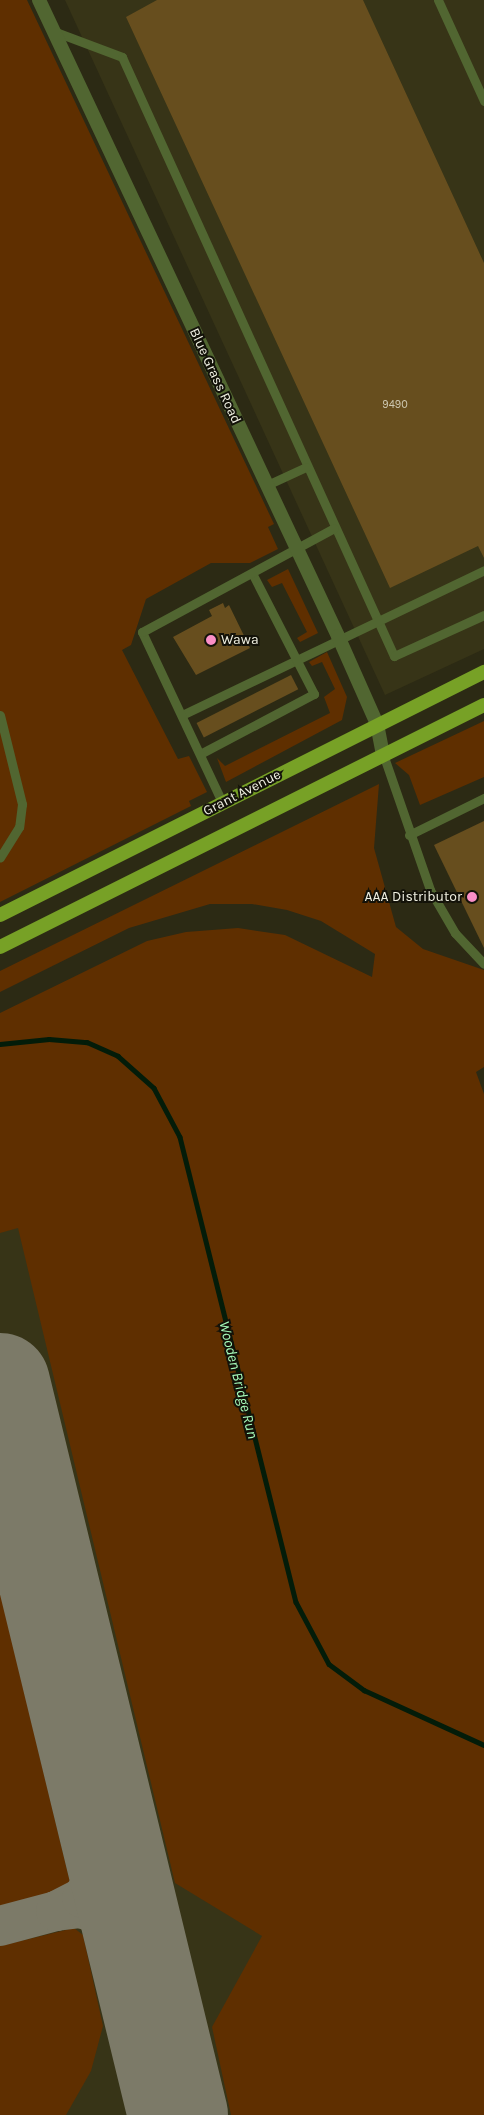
<!DOCTYPE html>
<html>
<head>
<meta charset="utf-8">
<style>
	body { margin:0 }
	#map { position:relative; width:484px; height:2115px; overflow:hidden; background:#2c2a14; font-family:Karla,sans-serif }
	div>[style] { position:absolute }
	.built>* { inset:0; background:#373417 }
	.green>* { inset:0; background:#5f2f00 }
	.stream>* { height:4.5px; margin:-2.25px; padding:0 2.25px; transform-origin:2.25px; border-radius:2.25px; background:#031c09 }
	.taxiway>* { height:40px; margin:-20px; padding:0 20px; transform-origin:20px; border-radius:20px; background:#7c7a68 }
	.runway>* { height:100px; margin:-50px; padding:0 50px; transform-origin:50px; border-radius:50px; background:#7c7a68 }
	.building>* { inset:0; background:#674e1e; transform-origin:0 0 }
	.service>* { height:9px; margin:-4.5px; padding:0 4.5px; transform-origin:4.5px; border-radius:4.5px; background:#516631 }
	.minor>* { height:14px; margin:-7px; padding:0 7px; transform-origin:7px; border-radius:7px; background:#516631 }
	.primary>* { height:14px; margin:-7px; padding:0 7px; transform-origin:7px; border-radius:7px; background:#77a126 }
	.dots>* { width:14px; height:14px; translate:-50% -50%; box-sizing:border-box; border:2px solid #131209; border-radius:50% }
	span { translate:-50% -50%; white-space:nowrap; text-align:center; line-height:1.15; -webkit-text-stroke:4px #131209; paint-order:stroke }
	.number-label { font-size:11px; color:#cec8b1 }
	.number-label span { -webkit-text-stroke-width:0 }
	.street-label { font-size:14px; color:#f0f0e2 }
	.poi-label { font-size:14px; color:#f0f0e2 }
	.left { translate:0 -50%; text-align:left }
	.right { translate:-100% -50%; text-align:right }
	.water-label { font-size:15px; color:#a6fbb9; font-style:italic }
</style>
</head>
<body>
<div id="map">
	<div class="built">
		<div style="clip-path:polygon(65px 0,484px 0,484px 649px,385px 695px)"></div>
		<div style="clip-path:polygon(0 1031px,484px 2115px,0 2115px)"></div>
	</div>
	<div class="green">
		<div style="clip-path:polygon(0 0,27px 0,274px 524px,268px 527px,278px 549px,250px 563px,211px 563px,146px 599px,131px 645px,122px 650px,178px 759px,189px 756px,207px 792px,189px 801px,191px 806px,0 902px)"></div>
		<div style="clip-path:polygon(288px 569px,318px 633px,300px 642px,297px 638px,307px 632px,282px 583px,272px 587px,267px 580px)"></div>
		<div style="clip-path:polygon(327px 652px,347px 697px,342px 720px,226px 782px,217px 758px,225px 766px,330px 713px,324px 697px,335px 689px,322px 662px,312px 666px,309px 662px)"></div>
		<div style="clip-path:polygon(484px 721px,484px 777px,420px 805px,409px 775px,395px 763px)"></div>
		<div style="clip-path:polygon(379px 784px,374px 848px,396px 927px,423px 949px,484px 970px,484px 1067px,476px 1072px,484px 1094px,484px 2115px,231px 2115px,212px 2027px,262px 1936px,175px 1883px,18px 1228px,0 1233px,0 1013px,147px 941px,186px 932px,238px 928px,285px 935px,372px 977px,375px 954px,321px 921px,287px 910px,252px 904px,210px 904px,129px 928px,0 992px,0 971px)"></div>
		<div style="clip-path:polygon(0 1591px,70px 1882px,64px 1893px,0 1907px)"></div>
		<div style="clip-path:polygon(74px 1928px,83px 1935px,103px 2026px,91px 2071px,66px 2115px,0 2115px,0 1946px)"></div>
	</div>
	<div class="stream">
		<div style="left:0;top:1044px;width:49px;rotate:-5.8deg"></div>
		<div style="left:49px;top:1039px;width:38px;rotate:5deg"></div>
		<div style="left:87px;top:1042px;width:34px;rotate:24deg"></div>
		<div style="left:118px;top:1056px;width:48px;rotate:41.6deg"></div>
		<div style="left:154px;top:1088px;width:55px;rotate:62deg"></div>
		<div style="left:180px;top:1137px;width:479px;rotate:76deg"></div>
		<div style="left:296px;top:1602px;width:70px;rotate:62deg"></div>
		<div style="left:329px;top:1664px;width:44px;rotate:36.6deg"></div>
		<div style="left:364px;top:1690px;width:132px;rotate:24.6deg"></div>
	</div>
	<div class="taxiway">
		<div style="left:56px;top:1911px;width:25px;rotate:-7deg"></div>
		<div style="left:81px;top:1908px;width:24px;rotate:19deg"></div>
		<div style="left:104px;top:1916px;width:19px;rotate:32deg"></div>
		<div style="left:120px;top:1926px;width:36px;rotate:58deg"></div>
		<div style="left:0;top:1926px;width:58px;rotate:-15deg"></div>
		<div style="left:56px;top:1911px;width:29px;rotate:-27deg"></div>
		<div style="left:82px;top:1898px;width:45px;rotate:-56deg"></div>
		<div style="left:107px;top:1861px;width:42px;rotate:-91.4deg"></div>
	</div>
	<div class="runway">
		<div style="left:0;top:1383px;width:753px;rotate:76.33deg"></div>
	</div>
	<div class="building">
		<div style="clip-path:polygon(157px 0,363px 0,484px 263px,484px 558px,478px 546px,390px 588px,126px 17px)"></div>
		<div style="clip-path:polygon(223px 603px,225px 608px,229px 605px,250px 648px,196px 675px,173px 637px,212px 616px,209px 610px)"></div>
		<div style="left:291px;top:675px;width:16px;height:106px;rotate:63deg"></div>
		<div style="clip-path:polygon(484px 821px,484px 948px,434px 845px)"></div>
	</div>
	<div class="service">
		<div style="left:438px;top:0;width:111px;rotate:65.5deg"></div>
		<div style="left:53px;top:31px;width:74px;rotate:20.6deg"></div>
		<div style="left:122px;top:57px;width:658px;rotate:65.58deg"></div>
		<div style="left:394px;top:656px;width:99px;rotate:-24.5deg"></div>
		<div style="left:267px;top:485px;width:43px;rotate:-24.8deg"></div>
		<div style="left:0;top:715px;width:92px;rotate:76.1deg"></div>
		<div style="left:22px;top:804px;width:23px;rotate:97deg"></div>
		<div style="left:19px;top:827px;width:36px;rotate:122deg"></div>
		<div style="left:182px;top:715px;width:335px;rotate:-25.6deg"></div>
		<div style="left:200px;top:754px;width:129px;rotate:-27.8deg"></div>
		<div style="left:314px;top:694px;width:136px;rotate:-117.1deg"></div>
		<div style="left:383px;top:754px;width:144px;rotate:70.9deg"></div>
		<div style="left:430px;top:890px;width:50px;rotate:59.8deg"></div>
		<div style="left:455px;top:933px;width:42px;rotate:46.9deg"></div>
		<div style="left:222px;top:802px;width:188px;rotate:-115.2deg"></div>
		<div style="left:142px;top:632px;width:218px;rotate:-28.4deg"></div>
		<div style="left:409px;top:835px;width:84px;rotate:-26.3deg"></div>
	</div>
	<div class="minor">
		<div style="left:39px;top:0;width:703px;rotate:64.82deg"></div>
		<div style="left:338px;top:636px;width:96px;rotate:66.1deg"></div>
		<div style="left:377px;top:724px;width:31px;rotate:79deg"></div>
	</div>
	<div class="primary">
		<div style="left:0;top:915px;width:542px;rotate:-26.66deg"></div>
		<div style="left:0;top:947px;width:541px;rotate:-26.57deg"></div>
	</div>
	<div class="dots">
		<div style="left:211px;top:640px;background:#fa8fc7"></div>
		<div style="left:472px;top:897px;background:#fa8fc7"></div>
	</div>
	<div class="number-label">
		<span style="left:395px;top:405px">9490</span>
	</div>
	<div class="street-label">
		<span style="left:215px;top:376px;rotate:65deg">Blue Grass Road</span>
		<span style="left:242px;top:793px;rotate:-27deg">Grant Avenue</span>
	</div>
	<div class="poi-label">
		<span class="left" style="left:221px;top:640px">Wawa</span>
		<span class="right" style="left:462px;top:897px">AAA Distributor</span>
	</div>
	<div class="water-label">
		<span style="left:238px;top:1380px;rotate:76deg">Wooden Bridge Run</span>
	</div>
</div>
</body>
</html>
